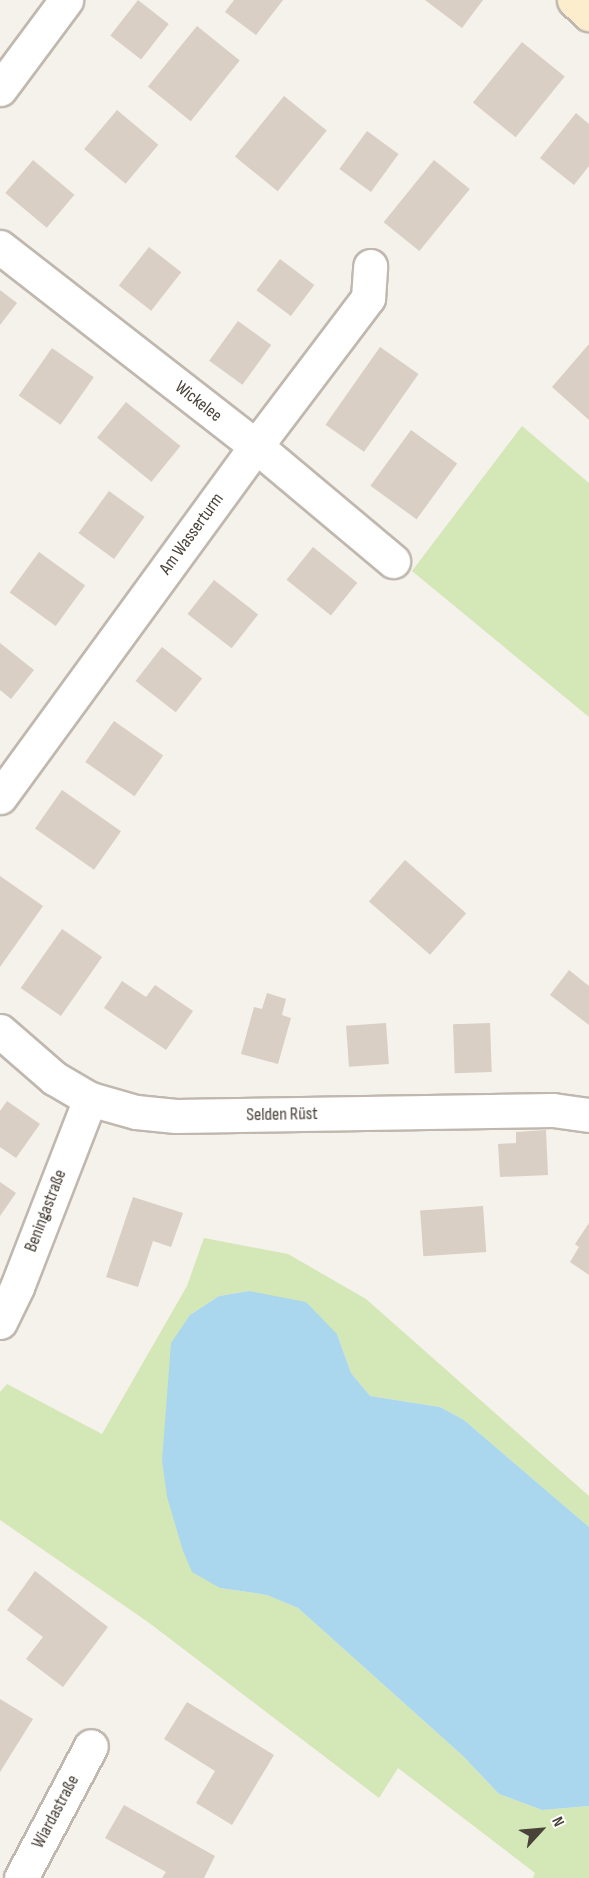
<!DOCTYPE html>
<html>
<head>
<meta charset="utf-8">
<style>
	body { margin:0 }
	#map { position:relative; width:589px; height:1878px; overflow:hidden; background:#f5f1eb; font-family:"Sofia Sans Condensed",sans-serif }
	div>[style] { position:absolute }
	.green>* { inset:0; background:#d4e7b6 }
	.water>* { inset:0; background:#abd7ee }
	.building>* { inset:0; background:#d9cfc4; transform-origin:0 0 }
	.roads { filter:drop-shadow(2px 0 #c0b8ae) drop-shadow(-2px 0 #c0b8ae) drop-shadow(0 2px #c0b8ae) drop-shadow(0 -2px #c0b8ae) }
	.minor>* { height:33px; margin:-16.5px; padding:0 16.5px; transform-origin:16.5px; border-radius:16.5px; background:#fff }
	.secondary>* { height:33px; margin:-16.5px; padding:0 16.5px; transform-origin:16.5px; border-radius:16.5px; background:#fceecd }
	span { translate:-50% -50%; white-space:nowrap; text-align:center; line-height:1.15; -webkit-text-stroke:4.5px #fff; paint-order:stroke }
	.street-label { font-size:18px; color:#494239 }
	.north { position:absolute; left:511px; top:1800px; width:60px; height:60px; -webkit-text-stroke:4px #fff; paint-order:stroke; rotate:64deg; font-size:16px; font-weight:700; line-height:24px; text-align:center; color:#494239 }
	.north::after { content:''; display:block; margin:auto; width:21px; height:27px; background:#494239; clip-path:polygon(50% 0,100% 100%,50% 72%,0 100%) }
</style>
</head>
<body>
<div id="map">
	<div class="green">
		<div style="clip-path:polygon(522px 426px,589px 483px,589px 717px,412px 571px)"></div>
		<div style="clip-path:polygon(204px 1238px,288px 1254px,366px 1299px,589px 1496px,589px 1527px,464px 1420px,440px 1407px,370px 1396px,351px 1373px,337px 1334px,249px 1291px,219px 1296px,190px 1315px,220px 1588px,267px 1595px,298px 1608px,463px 1756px,499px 1794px,542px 1810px,589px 1806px,589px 1878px,533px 1878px,535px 1873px,398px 1768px,379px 1798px,148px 1622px,0 1520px,0 1392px,7px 1384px,102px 1434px,187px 1286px)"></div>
	</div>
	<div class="water">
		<div style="clip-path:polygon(249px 1291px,306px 1302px,337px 1334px,351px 1373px,370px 1396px,440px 1407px,464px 1420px,589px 1527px,589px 1806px,542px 1810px,499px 1794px,463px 1756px,298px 1608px,267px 1595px,220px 1588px,192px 1572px,183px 1551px,167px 1497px,162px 1460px,171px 1343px,190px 1315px,219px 1296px)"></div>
	</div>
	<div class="building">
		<div style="left:138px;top:0;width:39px;height:45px;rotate:38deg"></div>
		<div style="clip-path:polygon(234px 0,283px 0,256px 35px,225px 12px)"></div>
		<div style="clip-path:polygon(425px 0,483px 0,462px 28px)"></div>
		<div style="left:197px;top:26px;width:55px;height:78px;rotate:39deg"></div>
		<div style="left:522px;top:42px;width:55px;height:78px;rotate:39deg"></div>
		<div style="left:284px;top:96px;width:55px;height:78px;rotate:39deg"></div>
		<div style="left:117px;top:110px;width:54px;height:51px;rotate:40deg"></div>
		<div style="clip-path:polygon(576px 113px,589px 124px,589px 166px,574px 185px,540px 158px)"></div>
		<div style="left:367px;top:131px;width:39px;height:47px;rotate:36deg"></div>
		<div style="left:33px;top:160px;width:54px;height:43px;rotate:40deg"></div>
		<div style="left:434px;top:160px;width:46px;height:80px;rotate:39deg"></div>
		<div style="left:149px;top:247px;width:41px;height:49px;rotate:38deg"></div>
		<div style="left:280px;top:259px;width:43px;height:39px;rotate:37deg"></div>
		<div style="clip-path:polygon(0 290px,17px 303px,0 325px)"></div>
		<div style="left:238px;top:321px;width:41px;height:49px;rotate:36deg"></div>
		<div style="clip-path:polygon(589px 344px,589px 420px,552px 387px)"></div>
		<div style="left:380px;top:347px;width:47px;height:95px;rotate:35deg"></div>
		<div style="left:52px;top:348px;width:51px;height:58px;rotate:35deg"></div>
		<div style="left:126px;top:402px;width:70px;height:46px;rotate:39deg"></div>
		<div style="left:411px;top:430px;width:57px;height:69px;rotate:36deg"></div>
		<div style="left:109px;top:491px;width:44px;height:52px;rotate:36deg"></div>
		<div style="left:313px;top:547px;width:57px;height:42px;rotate:39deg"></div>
		<div style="left:39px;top:552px;width:57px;height:50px;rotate:36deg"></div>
		<div style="left:214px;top:580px;width:56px;height:43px;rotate:38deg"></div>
		<div style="clip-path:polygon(0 643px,34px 670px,11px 699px,0 690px)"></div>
		<div style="left:162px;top:647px;width:51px;height:43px;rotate:38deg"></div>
		<div style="left:114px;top:721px;width:60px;height:50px;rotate:35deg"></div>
		<div style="left:62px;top:790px;width:72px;height:47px;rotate:35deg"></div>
		<div style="left:405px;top:860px;width:81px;height:55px;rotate:41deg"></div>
		<div style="clip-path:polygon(0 876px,43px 906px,0 967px)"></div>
		<div style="left:62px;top:929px;width:49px;height:72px;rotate:35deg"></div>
		<div style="clip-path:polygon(569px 970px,589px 986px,589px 1025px,550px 995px)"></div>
		<div style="clip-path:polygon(122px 981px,146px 997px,155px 985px,193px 1011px,166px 1050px,104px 1008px)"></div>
		<div style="clip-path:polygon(267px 993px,286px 999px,282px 1015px,291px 1018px,278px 1064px,241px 1054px,254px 1007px,262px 1009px)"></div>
		<div style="left:386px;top:1023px;width:41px;height:40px;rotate:86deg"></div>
		<div style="left:490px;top:1023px;width:49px;height:37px;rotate:88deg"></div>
		<div style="clip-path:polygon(7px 1101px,40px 1124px,16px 1158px,0 1147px,0 1111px)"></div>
		<div style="clip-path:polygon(546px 1130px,548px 1175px,500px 1177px,498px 1144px,516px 1143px,516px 1132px)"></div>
		<div style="clip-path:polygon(0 1182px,16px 1193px,0 1216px)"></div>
		<div style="clip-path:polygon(133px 1197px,183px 1213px,171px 1247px,153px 1241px,138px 1287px,106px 1277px)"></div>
		<div style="left:483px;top:1206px;width:46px;height:63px;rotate:86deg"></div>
		<div style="clip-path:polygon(589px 1223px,589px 1275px,570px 1262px,579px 1247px,575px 1244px)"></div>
		<div style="clip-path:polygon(35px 1571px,108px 1627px,63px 1687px,26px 1659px,43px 1637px,7px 1610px)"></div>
		<div style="clip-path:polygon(0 1699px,33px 1719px,0 1772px)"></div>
		<div style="clip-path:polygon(187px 1702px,274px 1755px,232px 1825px,196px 1803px,215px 1771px,164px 1739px)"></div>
		<div style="clip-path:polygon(124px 1805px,215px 1856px,204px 1878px,162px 1878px,166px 1872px,105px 1838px)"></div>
	</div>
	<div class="roads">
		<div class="minor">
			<div style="left:0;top:89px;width:111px;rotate:-53.4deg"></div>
			<div style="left:0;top:247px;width:324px;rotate:37.9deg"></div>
			<div style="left:256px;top:446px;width:179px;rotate:40deg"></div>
			<div style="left:0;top:797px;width:434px;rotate:-53.9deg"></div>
			<div style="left:256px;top:446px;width:186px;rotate:-52.9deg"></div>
			<div style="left:368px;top:298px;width:32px;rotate:-86deg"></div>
			<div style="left:0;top:1031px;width:72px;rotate:41deg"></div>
			<div style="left:54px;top:1078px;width:42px;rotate:30.3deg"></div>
			<div style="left:90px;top:1099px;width:48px;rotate:15.8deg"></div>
			<div style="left:136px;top:1112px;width:40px;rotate:5.7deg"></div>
			<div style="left:176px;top:1116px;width:377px;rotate:-0.9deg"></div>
			<div style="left:553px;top:1110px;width:36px;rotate:8deg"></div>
			<div style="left:0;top:1322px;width:39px;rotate:-64deg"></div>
			<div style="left:17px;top:1287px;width:202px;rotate:-68.8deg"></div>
			<div style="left:21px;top:1878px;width:149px;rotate:-62.1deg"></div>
		</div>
		<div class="secondary">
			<div style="left:574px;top:0;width:21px;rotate:43deg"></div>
		</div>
	</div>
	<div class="street-label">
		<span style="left:198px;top:402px;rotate:38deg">Wickelee</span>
		<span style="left:192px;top:534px;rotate:-54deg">Am Wasserturm</span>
		<span style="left:282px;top:1115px;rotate:-1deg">Selden Rüst</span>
		<span style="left:46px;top:1211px;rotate:-69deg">Beningastraße</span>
		<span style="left:56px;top:1812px;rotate:-62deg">Wiardastraße</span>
	</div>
	<div class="north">N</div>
</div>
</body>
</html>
